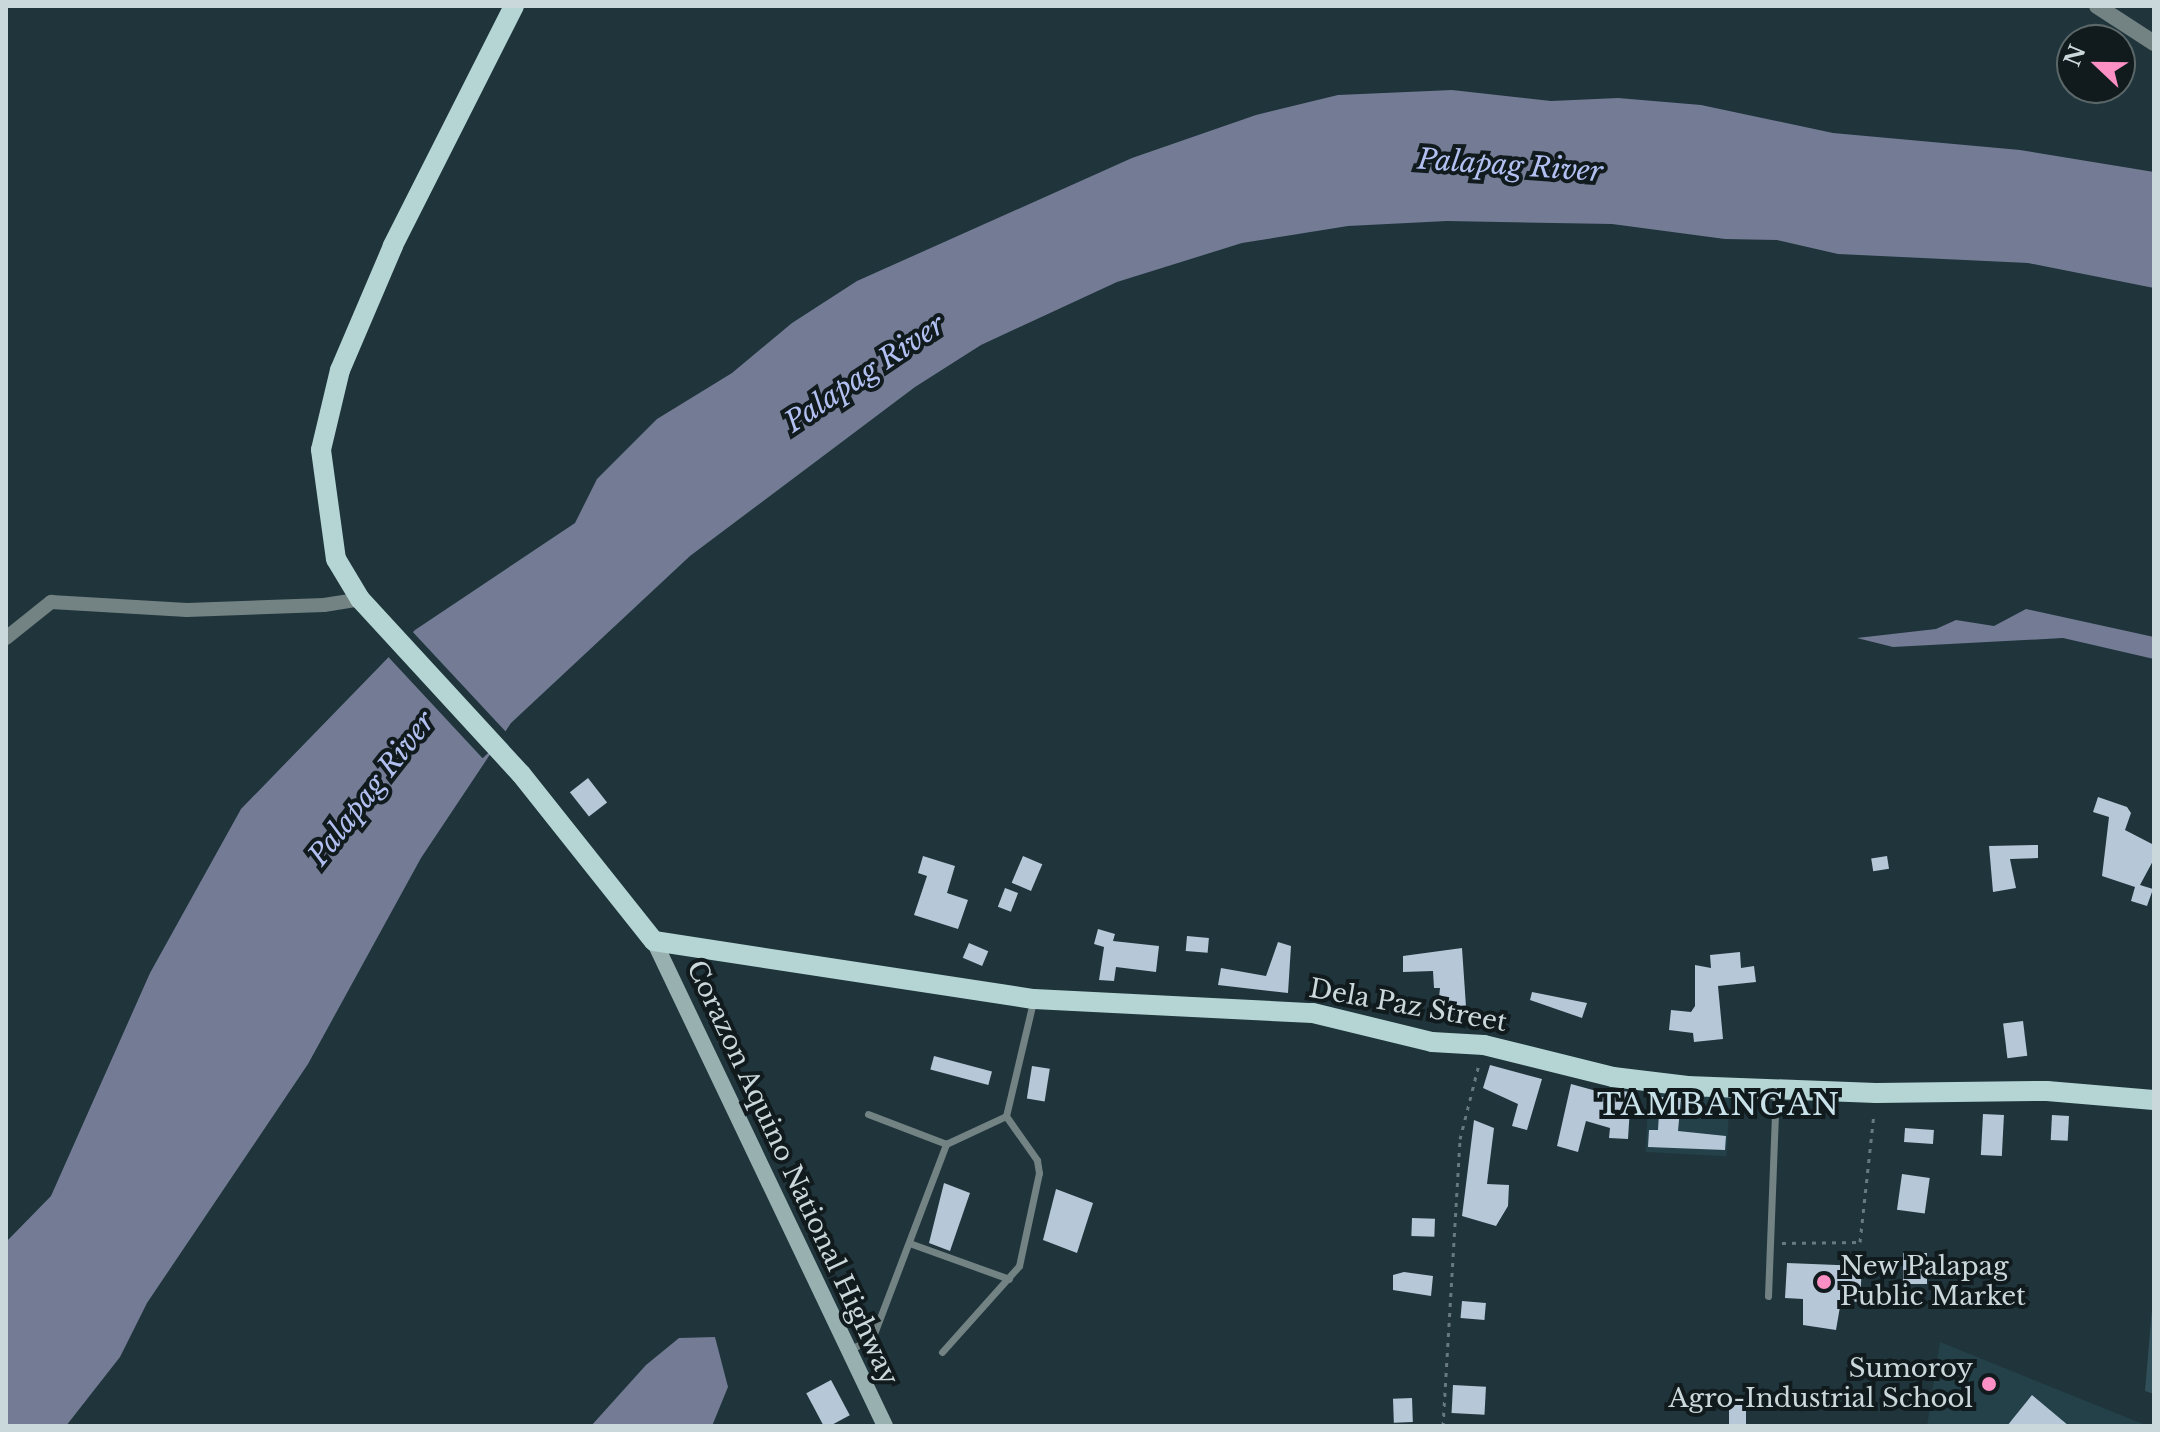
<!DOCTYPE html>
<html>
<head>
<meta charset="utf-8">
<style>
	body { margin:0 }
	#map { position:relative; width:2160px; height:1432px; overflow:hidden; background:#1f343b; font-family:"Libre Baskerville",serif }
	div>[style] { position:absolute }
	.built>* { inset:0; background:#24414a; transform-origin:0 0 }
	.green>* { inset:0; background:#314f59 }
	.water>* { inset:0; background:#737b95 }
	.pier>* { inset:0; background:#1f343b; transform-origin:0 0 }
	.building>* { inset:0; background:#b6c7d7; transform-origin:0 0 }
	.path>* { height:3px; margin-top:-1.5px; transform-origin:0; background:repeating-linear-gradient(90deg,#68797f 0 4px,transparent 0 10px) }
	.service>* { height:7px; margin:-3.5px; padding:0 3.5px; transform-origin:3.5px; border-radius:3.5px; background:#738282 }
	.minor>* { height:14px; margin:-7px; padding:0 7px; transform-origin:7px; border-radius:7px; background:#738282 }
	.tertiary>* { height:16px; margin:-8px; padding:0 8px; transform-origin:8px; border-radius:8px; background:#738282 }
	.secondary>* { height:16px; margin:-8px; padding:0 8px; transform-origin:8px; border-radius:8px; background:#98b1b0 }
	.primary>* { height:20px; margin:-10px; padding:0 10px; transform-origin:10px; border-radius:10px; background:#b4d5d3 }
	.dots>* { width:22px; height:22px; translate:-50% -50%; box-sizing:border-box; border:4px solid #111a1d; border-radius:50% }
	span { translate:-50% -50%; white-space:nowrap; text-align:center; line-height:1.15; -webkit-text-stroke:8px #111a1d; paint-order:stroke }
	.street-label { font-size:26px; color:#cad7db }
	.poi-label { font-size:26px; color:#cad7db }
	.left { translate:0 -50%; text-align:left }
	.right { translate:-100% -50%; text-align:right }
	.water-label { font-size:28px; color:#b2c0f1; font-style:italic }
	.quarter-label { font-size:30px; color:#c9e2ea; letter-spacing:2px }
	.frame { position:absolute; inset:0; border:8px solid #cad7db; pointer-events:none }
	.north { position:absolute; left:2056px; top:24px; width:80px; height:80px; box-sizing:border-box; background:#111a1d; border:2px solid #5b6669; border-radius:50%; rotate:292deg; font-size:22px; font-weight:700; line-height:32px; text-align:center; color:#cad7db }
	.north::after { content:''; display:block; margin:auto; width:28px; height:36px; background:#fc8fc3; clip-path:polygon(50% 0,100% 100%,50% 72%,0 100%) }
</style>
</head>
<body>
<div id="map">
	<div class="built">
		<div style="left:1649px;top:1088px;width:81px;height:64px;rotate:3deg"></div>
		<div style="clip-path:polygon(1940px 1342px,2148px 1426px,1927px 1426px)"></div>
	</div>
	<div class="green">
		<div style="clip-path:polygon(2154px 1286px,2154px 1394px,2145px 1391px)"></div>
	</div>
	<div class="water">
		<div style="clip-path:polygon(1452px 90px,1551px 101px,1618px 98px,1701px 105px,1833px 133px,2020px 150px,2154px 172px,2154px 288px,2028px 263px,1838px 254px,1777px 240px,1725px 239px,1612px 224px,1447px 221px,1348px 226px,1242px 243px,1117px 282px,981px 345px,915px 387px,690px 556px,511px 723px,421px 858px,308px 1064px,147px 1303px,120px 1357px,66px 1426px,6px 1426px,6px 1242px,51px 1196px,150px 973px,241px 809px,415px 630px,575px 523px,597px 479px,657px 419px,732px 373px,792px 323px,857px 281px,1132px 158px,1256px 115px,1338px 95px)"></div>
		<div style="clip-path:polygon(2026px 609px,2154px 637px,2154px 659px,2063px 638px,1893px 647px,1857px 638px,1936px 629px,1956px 620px,1994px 626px)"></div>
		<div style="clip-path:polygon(715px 1337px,728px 1387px,712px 1426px,591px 1426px,646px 1365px,679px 1338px)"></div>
	</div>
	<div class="pier">
		<div style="left:410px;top:629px;width:144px;height:35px;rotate:47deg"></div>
	</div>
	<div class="building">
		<div style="left:588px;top:778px;width:31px;height:23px;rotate:52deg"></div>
		<div style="clip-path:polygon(2098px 797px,2127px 807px,2131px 813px,2125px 830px,2154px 845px,2154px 859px,2140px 885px,2153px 889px,2147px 906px,2131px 901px,2135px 887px,2102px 876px,2109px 817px,2093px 812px)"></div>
		<div style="clip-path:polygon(2038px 845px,2038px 858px,2010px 859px,2016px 888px,1993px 892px,1989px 846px)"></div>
		<div style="clip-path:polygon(923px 856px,955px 866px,947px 893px,968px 900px,958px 929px,914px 915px,927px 876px,918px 873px)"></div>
		<div style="left:1023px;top:856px;width:21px;height:29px;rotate:23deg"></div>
		<div style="left:1887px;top:856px;width:13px;height:16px;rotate:81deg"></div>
		<div style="left:1005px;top:888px;width:14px;height:20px;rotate:21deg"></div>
		<div style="clip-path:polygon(1098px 929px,1115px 934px,1113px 941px,1159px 946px,1156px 972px,1116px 967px,1114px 981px,1099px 980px,1104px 947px,1094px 944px)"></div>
		<div style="left:1187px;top:936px;width:22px;height:15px;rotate:5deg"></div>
		<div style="clip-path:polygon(1278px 942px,1291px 946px,1288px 993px,1218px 985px,1221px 968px,1266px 976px)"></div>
		<div style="left:969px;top:943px;width:21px;height:16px;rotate:23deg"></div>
		<div style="clip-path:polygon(1462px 948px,1467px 1021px,1437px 1017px,1440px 988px,1434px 988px,1433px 971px,1403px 972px,1403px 956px)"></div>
		<div style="clip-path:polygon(1740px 952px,1741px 968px,1754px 966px,1756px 982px,1718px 986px,1723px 1039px,1694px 1042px,1693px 1033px,1669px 1030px,1671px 1010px,1691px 1012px,1695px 1006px,1695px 965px,1711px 968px,1710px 955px)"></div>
		<div style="clip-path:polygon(1532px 992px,1587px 1003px,1582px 1018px,1530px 1000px)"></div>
		<div style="left:2023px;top:1021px;width:35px;height:20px;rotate:83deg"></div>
		<div style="left:934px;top:1056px;width:60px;height:14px;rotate:15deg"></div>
		<div style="clip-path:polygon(1490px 1065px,1542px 1079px,1527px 1130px,1512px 1126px,1518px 1104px,1483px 1088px)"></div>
		<div style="left:1032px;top:1066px;width:18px;height:33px;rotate:9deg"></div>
		<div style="clip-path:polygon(1571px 1084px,1611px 1095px,1612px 1090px,1631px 1092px,1628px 1139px,1609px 1138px,1610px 1128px,1586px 1121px,1578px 1152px,1557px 1146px)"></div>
		<div style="clip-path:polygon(1660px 1097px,1681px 1098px,1678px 1131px,1726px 1136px,1725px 1150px,1648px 1147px,1649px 1130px,1658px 1130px)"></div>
		<div style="left:1983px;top:1114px;width:21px;height:41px;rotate:3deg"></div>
		<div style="left:2052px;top:1115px;width:17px;height:25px;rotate:3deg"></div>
		<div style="clip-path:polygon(1474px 1120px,1494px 1128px,1487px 1184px,1509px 1185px,1508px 1206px,1496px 1226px,1462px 1216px)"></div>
		<div style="left:1905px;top:1128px;width:29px;height:14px;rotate:4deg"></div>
		<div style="left:1902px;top:1174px;width:28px;height:36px;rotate:8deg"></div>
		<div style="clip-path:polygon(944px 1183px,970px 1193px,950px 1251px,929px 1243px)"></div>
		<div style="clip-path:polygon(1056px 1189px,1093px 1203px,1077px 1253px,1043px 1240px)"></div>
		<div style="left:1412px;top:1218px;width:23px;height:18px;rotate:2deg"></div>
		<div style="left:1903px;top:1253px;width:24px;height:31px"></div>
		<div style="clip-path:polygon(1787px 1263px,1862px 1266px,1860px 1302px,1841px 1301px,1836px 1330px,1803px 1325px,1803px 1299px,1785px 1298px)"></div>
		<div style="clip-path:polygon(1404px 1272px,1433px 1276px,1431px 1296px,1393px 1290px,1393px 1275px)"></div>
		<div style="left:1462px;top:1301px;width:24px;height:17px;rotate:5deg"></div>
		<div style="left:831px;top:1380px;width:40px;height:28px;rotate:62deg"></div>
		<div style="left:1453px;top:1385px;width:33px;height:28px;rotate:3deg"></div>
		<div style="clip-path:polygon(2032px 1395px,2069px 1426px,2007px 1426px)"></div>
		<div style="left:1412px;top:1398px;width:24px;height:19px;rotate:88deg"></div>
		<div style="left:1729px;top:1400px;width:17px;height:26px"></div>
	</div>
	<div class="path">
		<div style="left:1782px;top:1243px;width:78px;rotate:-0.7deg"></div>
		<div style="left:1860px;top:1242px;width:130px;rotate:-83.8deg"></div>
		<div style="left:1443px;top:1426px;width:288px;rotate:-86.6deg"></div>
		<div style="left:1460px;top:1139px;width:77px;rotate:-75.8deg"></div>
	</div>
	<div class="service">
		<div style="left:868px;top:1114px;width:84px;rotate:21deg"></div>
		<div style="left:912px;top:1244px;width:103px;rotate:19.8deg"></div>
		<div style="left:1768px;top:1296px;width:204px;rotate:-87.8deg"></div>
		<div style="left:850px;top:1349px;width:24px;rotate:-24deg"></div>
		<div style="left:872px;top:1339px;width:209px;rotate:-69.2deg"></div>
		<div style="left:946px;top:1144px;width:66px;rotate:-25deg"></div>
		<div style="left:942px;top:1352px;width:115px;rotate:-48.2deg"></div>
		<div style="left:1019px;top:1266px;width:95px;rotate:-77.9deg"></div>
		<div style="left:1039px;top:1173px;width:13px;rotate:-99deg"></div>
		<div style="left:1037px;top:1160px;width:54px;rotate:-125.2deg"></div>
		<div style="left:1006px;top:1116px;width:117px;rotate:-76.7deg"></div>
	</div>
	<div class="minor">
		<div style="left:6px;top:638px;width:58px;rotate:-38.7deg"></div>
		<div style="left:51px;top:602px;width:136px;rotate:3.4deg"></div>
		<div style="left:187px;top:610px;width:137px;rotate:-2.1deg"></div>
		<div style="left:324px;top:605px;width:36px;rotate:-9deg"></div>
	</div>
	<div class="tertiary">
		<div style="left:2097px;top:6px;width:68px;rotate:33deg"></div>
	</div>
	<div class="secondary">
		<div style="left:654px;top:941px;width:537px;rotate:64.53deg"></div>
	</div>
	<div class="primary">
		<div style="left:514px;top:6px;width:269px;rotate:116.8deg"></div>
		<div style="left:393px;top:246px;width:135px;rotate:113.1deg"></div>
		<div style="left:340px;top:370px;width:82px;rotate:103.4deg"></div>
		<div style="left:321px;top:450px;width:110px;rotate:82.2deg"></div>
		<div style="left:336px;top:559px;width:47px;rotate:59deg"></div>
		<div style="left:360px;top:599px;width:238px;rotate:47.4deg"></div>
		<div style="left:521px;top:774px;width:213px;rotate:51.5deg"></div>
		<div style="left:654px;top:941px;width:384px;rotate:8.7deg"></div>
		<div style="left:1034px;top:999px;width:279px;rotate:2.9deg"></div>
		<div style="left:1313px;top:1013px;width:122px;rotate:13.7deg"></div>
		<div style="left:1432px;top:1042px;width:52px;rotate:3.3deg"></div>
		<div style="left:1484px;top:1045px;width:133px;rotate:13.9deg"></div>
		<div style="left:1613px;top:1077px;width:75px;rotate:6.9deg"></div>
		<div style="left:1687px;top:1086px;width:189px;rotate:2.1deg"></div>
		<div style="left:1876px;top:1093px;width:171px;rotate:-0.7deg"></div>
		<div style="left:2047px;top:1091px;width:107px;rotate:4.8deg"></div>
	</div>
	<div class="dots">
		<div style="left:1824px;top:1282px;background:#fc8fc3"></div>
		<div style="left:1989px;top:1384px;background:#fc8fc3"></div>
	</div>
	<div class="street-label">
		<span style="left:1408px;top:1006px;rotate:10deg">Dela Paz Street</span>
		<span style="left:792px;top:1173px;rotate:65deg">Corazon Aquino National Highway</span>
	</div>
	<div class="poi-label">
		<span class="left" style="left:1840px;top:1282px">New Palapag<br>Public Market</span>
		<span class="right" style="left:1973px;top:1384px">Sumoroy<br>Agro-Industrial School</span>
	</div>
	<div class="water-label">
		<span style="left:1510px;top:166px;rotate:4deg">Palapag River</span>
		<span style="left:865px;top:374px;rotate:-34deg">Palapag River</span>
		<span style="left:372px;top:789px;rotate:-52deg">Palapag River</span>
	</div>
	<div class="quarter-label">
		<span style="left:1719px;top:1105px">TAMBANGAN</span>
	</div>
	<div class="frame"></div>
	<div class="north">N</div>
</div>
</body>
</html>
